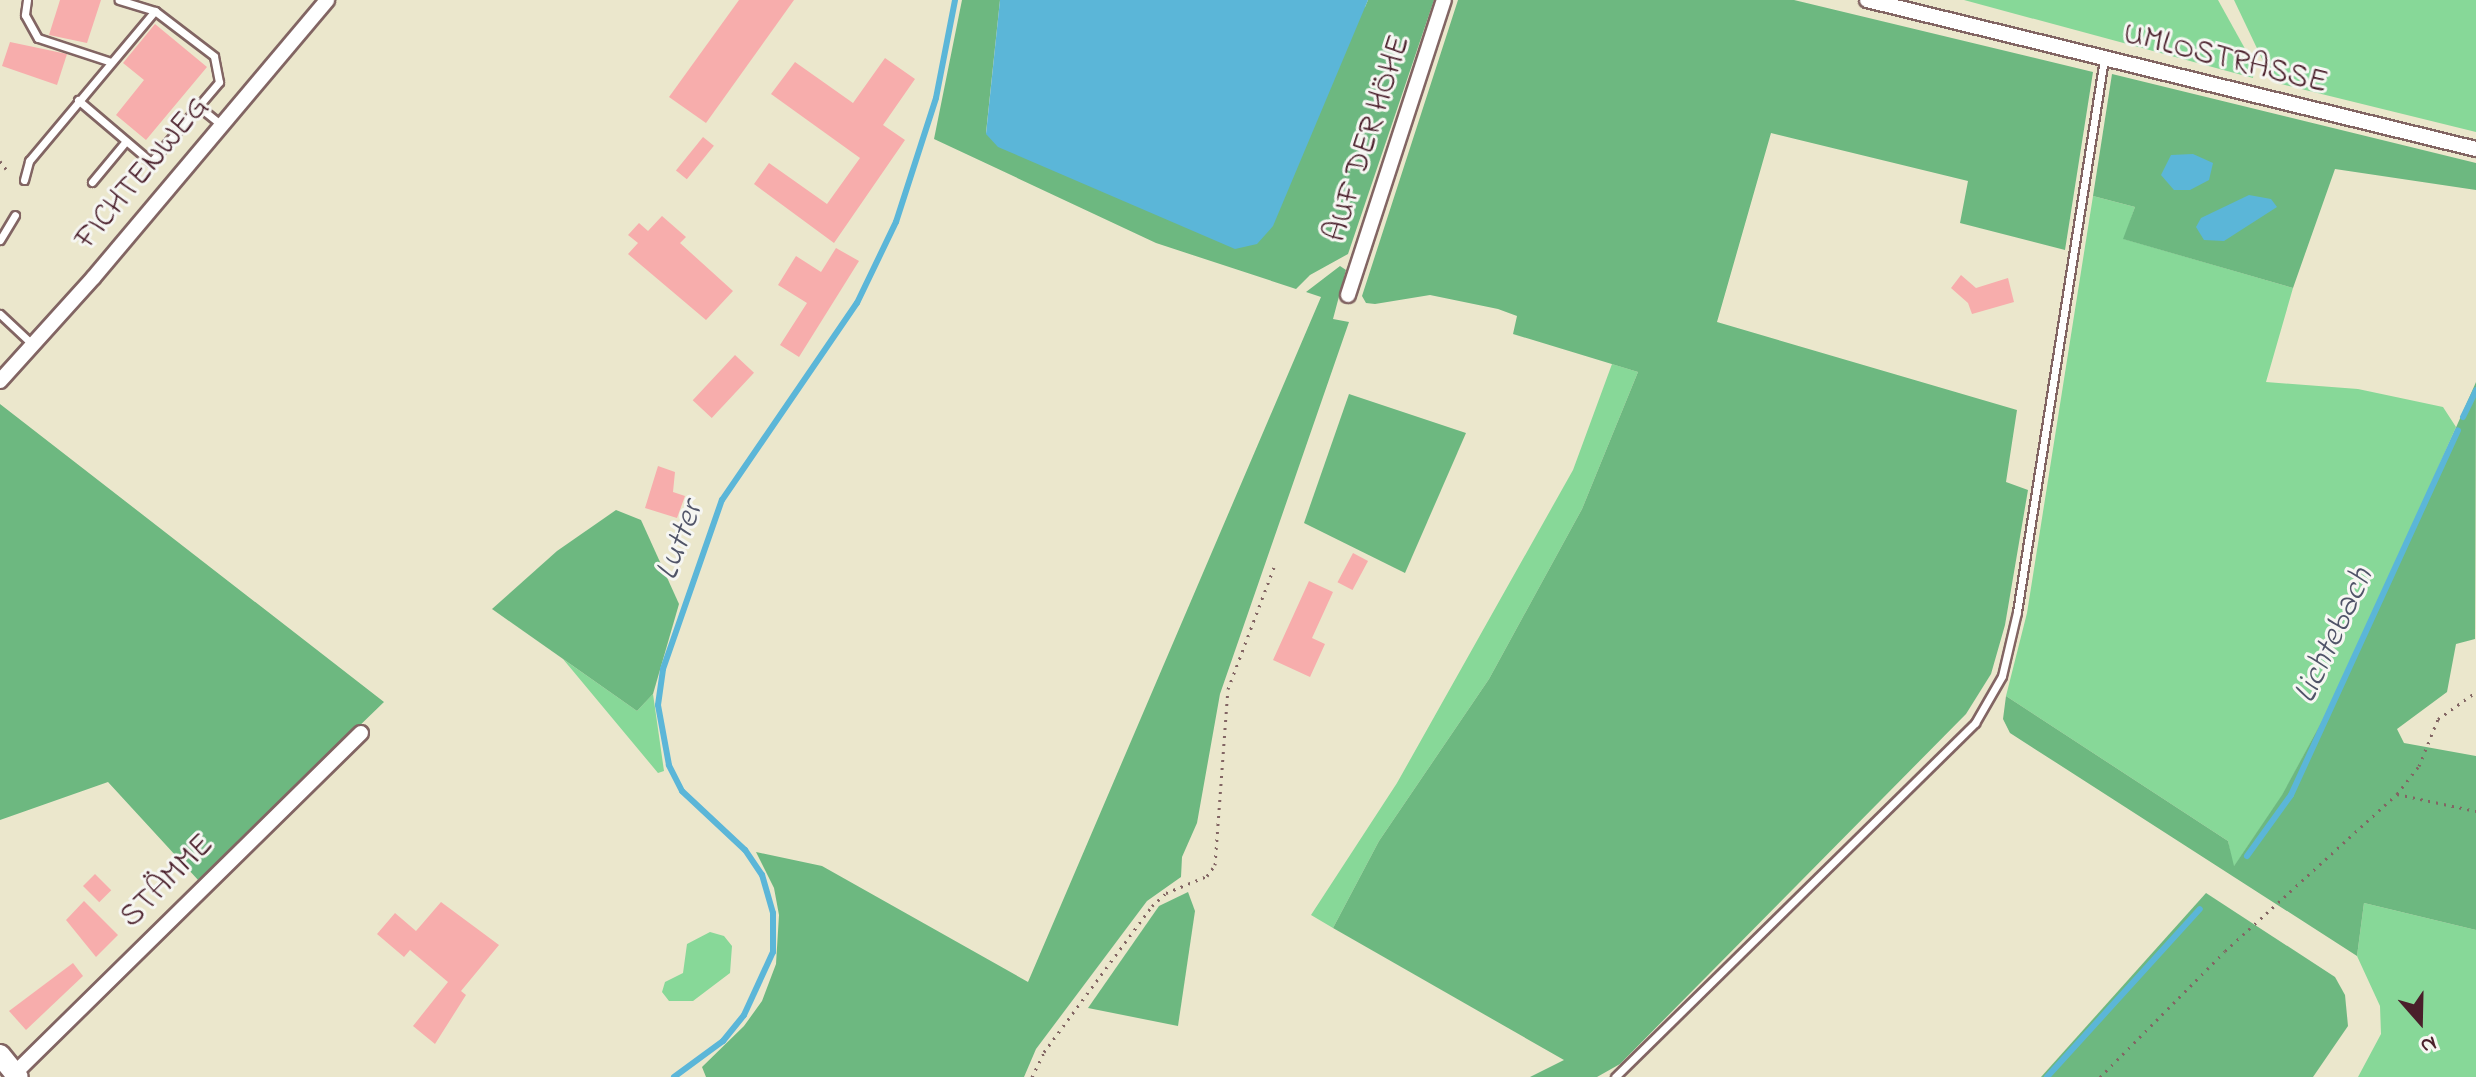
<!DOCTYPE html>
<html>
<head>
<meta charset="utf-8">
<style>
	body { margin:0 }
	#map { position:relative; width:2476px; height:1077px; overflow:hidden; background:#ebe7cc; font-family:"Indie Flower",sans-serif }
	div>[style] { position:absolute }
	.green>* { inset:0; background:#87d898 }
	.forest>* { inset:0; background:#6db880 }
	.water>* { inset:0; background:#5bb6d8 }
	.stream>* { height:6px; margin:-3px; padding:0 3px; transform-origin:3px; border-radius:3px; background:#5bb6d8 }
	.building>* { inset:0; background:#f7adac; transform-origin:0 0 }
	.path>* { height:3px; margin-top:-1.5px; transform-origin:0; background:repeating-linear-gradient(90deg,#826563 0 2px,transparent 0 8px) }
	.roads { filter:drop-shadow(2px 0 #826563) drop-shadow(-2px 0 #826563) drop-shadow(0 2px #826563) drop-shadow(0 -2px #826563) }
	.lane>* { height:7px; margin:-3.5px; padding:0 3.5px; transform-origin:3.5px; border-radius:3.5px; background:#fff }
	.street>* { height:14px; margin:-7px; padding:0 7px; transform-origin:7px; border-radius:7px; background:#fff }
	.secondary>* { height:20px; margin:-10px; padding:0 10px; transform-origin:10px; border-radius:10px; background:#fff }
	span { translate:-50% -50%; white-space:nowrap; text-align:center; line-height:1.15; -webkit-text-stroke:6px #f6f6f2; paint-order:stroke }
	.street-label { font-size:32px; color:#4a1f2b }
	.water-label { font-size:34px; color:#505468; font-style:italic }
	.north { position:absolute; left:2380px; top:981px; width:80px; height:80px; -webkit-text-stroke:6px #f6f6f2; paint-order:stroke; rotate:160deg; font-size:22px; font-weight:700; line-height:32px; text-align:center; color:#4a1f2b }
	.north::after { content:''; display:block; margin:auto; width:28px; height:36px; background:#4a1f2b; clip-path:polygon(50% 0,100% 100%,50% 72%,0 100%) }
</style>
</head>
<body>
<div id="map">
	<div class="green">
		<div style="clip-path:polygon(1964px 0,2218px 0,2254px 65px,2253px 78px)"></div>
		<div style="clip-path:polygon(2234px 0,2476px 0,2476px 132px,2273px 82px)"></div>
		<div style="clip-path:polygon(2093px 196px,2135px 207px,2124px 239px,2293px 288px,2266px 382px,2358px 389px,2443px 407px,2456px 427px,2349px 671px,2282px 796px,2233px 868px,2228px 841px,2006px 696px,2027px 613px)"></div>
		<div style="clip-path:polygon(1612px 364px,1638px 372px,1582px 509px,1489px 679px,1379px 841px,1333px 928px,1311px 915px,1397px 783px,1573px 470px)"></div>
		<div style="clip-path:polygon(563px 659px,637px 711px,653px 694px,664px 771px,658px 773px)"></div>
		<div style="clip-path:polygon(2364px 903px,2476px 930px,2476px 1077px,2358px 1077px,2381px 1034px,2380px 1006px,2357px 956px)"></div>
		<div style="clip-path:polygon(710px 932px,724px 936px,732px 946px,730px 973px,693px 1001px,669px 1001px,662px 992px,665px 982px,683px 973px,687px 944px)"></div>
	</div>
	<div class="forest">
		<div style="clip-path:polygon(962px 0,1000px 0,986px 133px,1365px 7px,1368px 0,1434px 0,1348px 254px,1310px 275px,1296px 289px,1156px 243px,934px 139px)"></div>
		<div style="clip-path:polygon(1458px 0,1794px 0,2093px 72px,2065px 250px,1960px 223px,1968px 181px,1771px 133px,1717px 322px,2017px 410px,2006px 482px,2028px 490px,2005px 625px,1991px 674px,1966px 714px,1620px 1064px,1597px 1077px,1530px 1077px,1564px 1060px,1333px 928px,1379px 841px,1489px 679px,1582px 509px,1638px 372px,1513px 334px,1517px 316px,1498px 309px,1430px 295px,1375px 304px,1366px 303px,1362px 296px)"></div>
		<div style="clip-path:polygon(2112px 74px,2476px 163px,2476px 190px,2335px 169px,2293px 288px,2123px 239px,2135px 207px,2093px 196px)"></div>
		<div style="clip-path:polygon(1340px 266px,1346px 270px,1333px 319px,1349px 322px,1220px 694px,1197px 823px,1182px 857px,1181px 877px,1147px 901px,1036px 1049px,1024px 1077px,706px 1077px,702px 1067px,744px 1026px,762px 1001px,776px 964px,779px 915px,774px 888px,756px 852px,822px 866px,1028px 982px,1321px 297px,1306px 292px)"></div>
		<div style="clip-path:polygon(2476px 382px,2475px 639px,2456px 644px,2447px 692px,2397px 729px,2404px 743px,2476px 756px,2476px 930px,2364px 903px,2357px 956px,2010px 733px,2003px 719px,2006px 696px,2228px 841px,2234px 866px,2282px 795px,2349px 671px)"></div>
		<div style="clip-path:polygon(1349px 394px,1466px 433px,1405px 573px,1304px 523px)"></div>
		<div style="clip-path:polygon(0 404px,384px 702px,199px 881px,108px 782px,0 820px)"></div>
		<div style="clip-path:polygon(616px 510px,641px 520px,679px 604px,653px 694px,637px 711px,492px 609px,557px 551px)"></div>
		<div style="clip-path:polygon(1188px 892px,1195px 911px,1178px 1026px,1088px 1008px,1159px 906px)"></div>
		<div style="clip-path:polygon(2206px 893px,2335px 977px,2345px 995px,2348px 1026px,2313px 1077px,2041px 1077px)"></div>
	</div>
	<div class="water">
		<div style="clip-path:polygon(1000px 0,1368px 0,1273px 226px,1257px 244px,1235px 249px,998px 147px,986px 134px)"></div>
		<div style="clip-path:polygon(2193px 154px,2213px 163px,2209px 180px,2190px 190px,2174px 190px,2161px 175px,2171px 155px)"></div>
		<div style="clip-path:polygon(2249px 195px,2271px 199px,2277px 207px,2224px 241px,2204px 240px,2196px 227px,2201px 218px)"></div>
	</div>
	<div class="stream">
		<div style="left:2463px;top:417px;width:30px;rotate:-64deg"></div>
		<div style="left:2247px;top:856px;width:75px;rotate:-54.2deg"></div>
		<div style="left:2291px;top:795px;width:401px;rotate:-65.4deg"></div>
		<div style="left:674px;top:1077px;width:61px;rotate:-36.3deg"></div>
		<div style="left:723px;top:1041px;width:33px;rotate:-51deg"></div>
		<div style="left:744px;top:1015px;width:69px;rotate:-65.3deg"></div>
		<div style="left:773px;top:952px;width:39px;rotate:-90deg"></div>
		<div style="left:773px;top:913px;width:40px;rotate:-106deg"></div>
		<div style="left:762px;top:875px;width:30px;rotate:-124deg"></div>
		<div style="left:745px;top:850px;width:86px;rotate:-136.9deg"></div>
		<div style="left:682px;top:791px;width:29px;rotate:-117deg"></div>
		<div style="left:669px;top:765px;width:61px;rotate:-100.4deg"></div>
		<div style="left:658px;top:705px;width:36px;rotate:-82deg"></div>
		<div style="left:663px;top:669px;width:179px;rotate:-70.8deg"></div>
		<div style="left:722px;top:500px;width:239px;rotate:-55.6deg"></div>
		<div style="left:857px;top:303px;width:90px;rotate:-64.3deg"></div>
		<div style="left:896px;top:222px;width:130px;rotate:-72.1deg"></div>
		<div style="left:936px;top:98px;width:100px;rotate:-79deg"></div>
		<div style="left:2047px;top:1077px;width:227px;rotate:-47.7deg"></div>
	</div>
	<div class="building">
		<div style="clip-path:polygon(60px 0,101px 0,87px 43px,49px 35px)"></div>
		<div style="clip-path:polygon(739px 0,794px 0,706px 123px,669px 97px)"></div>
		<div style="clip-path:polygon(155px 24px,207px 67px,146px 140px,116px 115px,144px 80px,123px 63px)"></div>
		<div style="clip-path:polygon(10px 42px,67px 54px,57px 85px,2px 66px)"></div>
		<div style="clip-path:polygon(885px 58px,915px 79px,883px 125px,905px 140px,834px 243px,754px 184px,769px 163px,827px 204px,860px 158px,771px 94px,795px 62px,853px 103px)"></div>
		<div style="left:703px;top:137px;width:14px;height:43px;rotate:39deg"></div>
		<div style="clip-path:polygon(662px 216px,686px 237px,680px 243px,733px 291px,706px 320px,628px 254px,638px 243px,628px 235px,639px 223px,648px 231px)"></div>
		<div style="clip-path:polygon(836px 248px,859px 261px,799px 357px,780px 345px,807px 303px,778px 285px,796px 256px,821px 272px)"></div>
		<div style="clip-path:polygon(1961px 275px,1976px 288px,2008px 278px,2014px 302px,1972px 314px,1968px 303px,1951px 288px)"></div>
		<div style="left:735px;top:355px;width:26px;height:62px;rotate:43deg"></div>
		<div style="clip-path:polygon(658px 466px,675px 472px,673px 492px,685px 496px,677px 518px,645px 508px)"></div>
		<div style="left:1353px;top:553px;width:17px;height:33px;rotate:28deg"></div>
		<div style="clip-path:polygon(1309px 581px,1333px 592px,1312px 638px,1325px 644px,1310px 677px,1273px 660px)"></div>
		<div style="left:95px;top:874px;width:23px;height:17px;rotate:45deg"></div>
		<div style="clip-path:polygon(84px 901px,118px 935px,96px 957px,66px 920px)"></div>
		<div style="clip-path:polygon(441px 902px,499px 945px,461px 991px,466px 995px,435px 1044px,413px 1026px,448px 982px,410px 950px,404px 957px,377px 934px,395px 913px,416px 931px)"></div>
		<div style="clip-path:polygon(73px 963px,83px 976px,26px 1030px,9px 1011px)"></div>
	</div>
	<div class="path">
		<div style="left:0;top:161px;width:10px;rotate:53deg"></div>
		<div style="left:2397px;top:794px;width:81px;rotate:12.1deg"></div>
		<div style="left:1032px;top:1077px;width:28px;rotate:-64deg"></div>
		<div style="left:1044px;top:1052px;width:182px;rotate:-53.5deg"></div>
		<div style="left:1152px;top:906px;width:19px;rotate:-43deg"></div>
		<div style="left:1166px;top:893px;width:44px;rotate:-22.5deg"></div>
		<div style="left:1207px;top:876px;width:14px;rotate:-54deg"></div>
		<div style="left:1215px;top:865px;width:176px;rotate:-85.8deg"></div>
		<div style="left:1228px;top:689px;width:130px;rotate:-69.3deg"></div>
		<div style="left:2100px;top:1077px;width:177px;rotate:-45.2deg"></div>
		<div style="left:2225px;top:951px;width:233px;rotate:-42.4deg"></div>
		<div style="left:2397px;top:794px;width:36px;rotate:-52deg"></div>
		<div style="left:2419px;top:766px;width:51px;rotate:-68deg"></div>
		<div style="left:2438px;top:719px;width:47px;rotate:-35.4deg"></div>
	</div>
	<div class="roads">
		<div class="lane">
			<div style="left:27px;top:0;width:15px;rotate:98deg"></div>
			<div style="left:25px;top:15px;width:26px;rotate:61deg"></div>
			<div style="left:38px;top:38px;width:77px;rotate:18.2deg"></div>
			<div style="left:78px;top:100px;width:96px;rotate:40.3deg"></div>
			<div style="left:151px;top:162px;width:105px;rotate:-49.6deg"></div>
			<div style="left:219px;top:82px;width:26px;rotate:-101deg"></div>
			<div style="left:214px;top:56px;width:74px;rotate:-142.7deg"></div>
			<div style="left:155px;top:11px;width:38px;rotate:-163deg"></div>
			<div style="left:198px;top:106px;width:28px;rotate:39deg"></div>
			<div style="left:24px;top:180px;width:20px;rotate:-75deg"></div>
			<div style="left:29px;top:161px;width:196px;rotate:-50deg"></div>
			<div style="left:92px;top:182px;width:53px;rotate:-50.3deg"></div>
			<div style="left:0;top:240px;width:29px;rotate:-59deg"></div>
			<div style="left:0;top:314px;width:45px;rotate:43.2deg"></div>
			<div style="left:1615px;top:1077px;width:505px;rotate:-44.52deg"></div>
			<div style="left:1975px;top:723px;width:54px;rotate:-60.1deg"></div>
			<div style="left:2002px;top:676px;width:66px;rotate:-76.8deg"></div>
			<div style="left:2017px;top:612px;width:560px;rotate:-81.06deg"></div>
		</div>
		<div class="street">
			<div style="left:1867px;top:0;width:627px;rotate:13.75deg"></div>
			<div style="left:1348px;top:295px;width:310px;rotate:-72deg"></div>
			<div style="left:0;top:381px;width:140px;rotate:-47.9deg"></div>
			<div style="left:94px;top:277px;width:362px;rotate:-49.9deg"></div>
			<div style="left:15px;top:1073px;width:485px;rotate:-44.5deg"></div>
		</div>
		<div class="secondary">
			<div style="left:0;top:1055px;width:28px;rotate:51deg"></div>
		</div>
	</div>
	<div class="street-label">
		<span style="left:2225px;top:60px;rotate:14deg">UMLOSTRASSE</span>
		<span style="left:1369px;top:139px;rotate:-72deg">AUF DER HÖHE</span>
		<span style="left:143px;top:174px;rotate:-50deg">FICHTENWEG</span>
		<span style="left:168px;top:882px;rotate:-45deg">STÄMME</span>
	</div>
	<div class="water-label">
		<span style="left:681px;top:541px;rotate:-70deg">Lutter</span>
		<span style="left:2335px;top:636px;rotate:-65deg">Lichtebach</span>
	</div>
	<div class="north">N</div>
</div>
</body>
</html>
